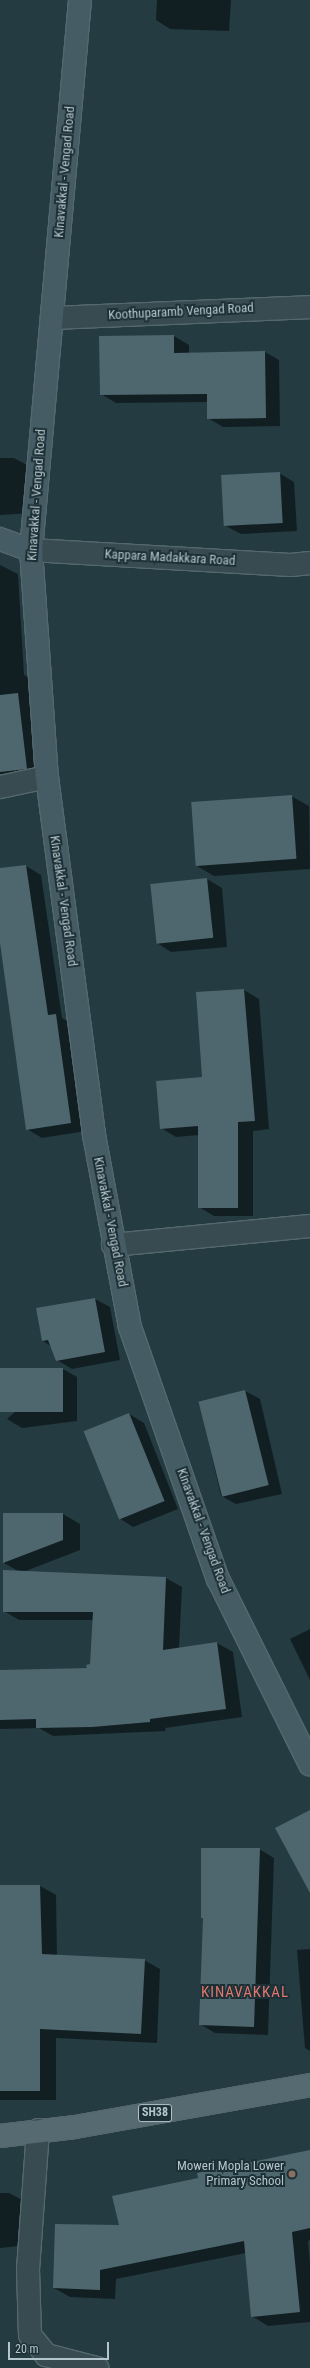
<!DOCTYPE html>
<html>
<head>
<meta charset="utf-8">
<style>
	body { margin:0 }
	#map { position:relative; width:310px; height:2368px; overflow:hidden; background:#233b41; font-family:"Roboto Condensed",sans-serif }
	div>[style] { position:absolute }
	.shadow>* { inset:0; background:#0007 }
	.building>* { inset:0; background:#4e676f; transform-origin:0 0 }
	.roads { filter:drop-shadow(1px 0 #55686e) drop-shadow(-1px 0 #55686e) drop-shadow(0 1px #55686e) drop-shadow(0 -1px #55686e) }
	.street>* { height:22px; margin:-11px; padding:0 11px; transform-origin:11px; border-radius:11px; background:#384b51 }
	.secondary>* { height:22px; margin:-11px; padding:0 11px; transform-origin:11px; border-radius:11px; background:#455c64 }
	.primary>* { height:22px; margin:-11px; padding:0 11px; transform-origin:11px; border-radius:11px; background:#556b71 }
	.dots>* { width:11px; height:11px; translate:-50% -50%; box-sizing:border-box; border:2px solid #1c3036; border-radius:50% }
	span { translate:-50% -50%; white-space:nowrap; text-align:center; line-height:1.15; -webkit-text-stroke:4px #1c3036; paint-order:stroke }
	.shield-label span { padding:1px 3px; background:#1c3036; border:1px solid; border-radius:3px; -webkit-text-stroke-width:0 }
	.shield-label { font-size:12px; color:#b4c5cb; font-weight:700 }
	.street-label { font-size:13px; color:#b4c5cb }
	.poi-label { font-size:13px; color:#b4c5cb }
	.right { translate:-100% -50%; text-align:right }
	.quarter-label { font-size:15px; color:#e0766d; letter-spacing:1px }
	.scale { position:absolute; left:8px; top:2342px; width:101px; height:18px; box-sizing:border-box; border:2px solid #b4c5cb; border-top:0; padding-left:5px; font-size:12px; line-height:14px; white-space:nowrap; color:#b4c5cb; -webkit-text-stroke:3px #1c3036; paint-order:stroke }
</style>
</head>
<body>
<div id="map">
	<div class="shadow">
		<div style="clip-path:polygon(157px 0,231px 0,229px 31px,170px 29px,156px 20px)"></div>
		<div style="clip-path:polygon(174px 336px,189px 345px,189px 353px,265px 352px,279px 360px,280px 426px,223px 427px,208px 418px,208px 402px,116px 403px,101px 394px)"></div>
		<div style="clip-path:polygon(0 458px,14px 458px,29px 466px,31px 513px,0 515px)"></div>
		<div style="clip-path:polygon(279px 473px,294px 482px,297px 531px,241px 534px,226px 526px)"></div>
		<div style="clip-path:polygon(0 565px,18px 574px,24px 675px,31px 678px,43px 778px,0 783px)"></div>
		<div style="clip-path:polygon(291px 796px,309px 806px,310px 869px,214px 876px,197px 866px)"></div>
		<div style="clip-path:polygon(26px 866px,41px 875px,62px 1018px,70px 1023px,86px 1131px,42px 1138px,27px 1129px,0 938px,0 869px)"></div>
		<div style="clip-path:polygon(207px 879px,222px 888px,227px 947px,171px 952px,157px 943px)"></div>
		<div style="clip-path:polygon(244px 990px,259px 999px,269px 1129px,253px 1131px,253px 1216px,214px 1216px,199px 1207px,199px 1135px,176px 1137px,161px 1128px,203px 1078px)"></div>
		<div style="clip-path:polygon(95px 1299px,110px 1307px,120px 1360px,72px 1369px,57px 1360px,51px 1346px,43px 1341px)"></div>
		<div style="clip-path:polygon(63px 1369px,77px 1377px,77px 1421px,22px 1428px,7px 1419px)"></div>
		<div style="clip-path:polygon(245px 1391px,260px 1399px,282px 1494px,236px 1504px,221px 1496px,199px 1401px)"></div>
		<div style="clip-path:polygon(129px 1414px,144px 1423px,178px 1509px,133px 1527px,119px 1518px)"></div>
		<div style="clip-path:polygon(63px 1514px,80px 1524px,80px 1550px,23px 1572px,166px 1578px,182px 1587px,179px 1648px,217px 1643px,233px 1652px,242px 1717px,165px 1728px,166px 1731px,53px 1736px,39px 1728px,0 1729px,0 1671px,88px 1668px,91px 1665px,93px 1620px,19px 1620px,4px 1611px,20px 1572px,4px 1563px)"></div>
		<div style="clip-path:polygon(310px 1629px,310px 1680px,290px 1639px)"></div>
		<div style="clip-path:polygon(259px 1849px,274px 1858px,268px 2035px,215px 2033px,200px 2024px,204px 1919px,202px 1917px)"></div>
		<div style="clip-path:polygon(0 1886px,40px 1886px,56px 1895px,57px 1956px,144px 1960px,160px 1969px,157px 2043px,56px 2038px,56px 2100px,0 2100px)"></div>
		<div style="clip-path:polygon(310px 1949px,310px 2051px,305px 2048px,297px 1950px)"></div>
		<div style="clip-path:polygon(310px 2151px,310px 2240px,308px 2241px,310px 2263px,310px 2322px,268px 2326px,252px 2316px,246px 2253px,116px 2279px,115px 2299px,70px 2297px,54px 2288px,120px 2226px,199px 2179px)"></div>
		<div style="clip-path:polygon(0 2193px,9px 2193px,24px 2201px,29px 2245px,0 2248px)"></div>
	</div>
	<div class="building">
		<div style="clip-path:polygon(174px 335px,174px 353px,265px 351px,266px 418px,207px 419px,207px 394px,100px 395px,99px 336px)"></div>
		<div style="left:280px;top:472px;width:51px;height:59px;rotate:87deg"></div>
		<div style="clip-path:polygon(18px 693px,27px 769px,0 772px,0 695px)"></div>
		<div style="left:292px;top:795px;width:64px;height:101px;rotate:86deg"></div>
		<div style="clip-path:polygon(26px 865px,48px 1015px,56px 1014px,71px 1123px,26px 1130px,0 943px,0 868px)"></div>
		<div style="left:207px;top:878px;width:60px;height:57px;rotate:84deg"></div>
		<div style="clip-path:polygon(244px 989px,255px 1121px,238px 1122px,238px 1208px,198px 1208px,198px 1126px,160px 1129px,156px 1081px,202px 1077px,196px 992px)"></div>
		<div style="clip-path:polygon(95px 1298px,105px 1352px,56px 1361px,48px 1340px,42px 1341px,36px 1308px)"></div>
		<div style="left:63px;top:1368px;width:44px;height:64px;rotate:90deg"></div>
		<div style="left:245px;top:1390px;width:98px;height:48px;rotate:76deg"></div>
		<div style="left:129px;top:1413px;width:95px;height:49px;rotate:68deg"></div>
		<div style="clip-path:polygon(3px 1513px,63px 1513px,63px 1540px,3px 1563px)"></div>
		<div style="clip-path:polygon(3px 1570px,166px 1577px,163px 1650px,217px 1642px,226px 1709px,150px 1719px,150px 1722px,92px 1727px,36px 1728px,36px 1719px,0 1720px,0 1670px,87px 1668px,86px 1665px,90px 1664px,93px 1612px,3px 1612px)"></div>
		<div style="clip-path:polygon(310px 1810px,310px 1893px,275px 1828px)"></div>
		<div style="clip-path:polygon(201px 1848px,260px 1848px,254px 2027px,199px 2025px,203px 1918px,201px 1918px)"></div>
		<div style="clip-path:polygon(0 1885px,40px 1885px,42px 1954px,145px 1959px,141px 2034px,40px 2029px,40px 2091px,0 2091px)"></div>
		<div style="clip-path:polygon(310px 2150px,310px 2228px,292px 2232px,300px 2312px,251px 2317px,244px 2241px,100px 2270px,100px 2290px,53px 2288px,55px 2224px,119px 2225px,112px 2196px,198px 2178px,197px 2173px)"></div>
	</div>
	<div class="roads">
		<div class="street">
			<div style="left:52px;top:318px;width:258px;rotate:-2.4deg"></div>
			<div style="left:31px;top:550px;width:260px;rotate:3.3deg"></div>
			<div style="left:291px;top:565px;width:19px;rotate:-6deg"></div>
			<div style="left:0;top:787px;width:48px;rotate:-12deg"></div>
			<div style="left:113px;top:1245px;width:198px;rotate:-5.5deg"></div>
			<div style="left:38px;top:2130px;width:139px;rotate:94.1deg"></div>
			<div style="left:28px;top:2269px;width:66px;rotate:88.3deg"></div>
			<div style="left:30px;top:2335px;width:26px;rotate:51deg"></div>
			<div style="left:46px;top:2355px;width:53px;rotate:14.3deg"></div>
		</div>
		<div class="secondary">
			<div style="left:80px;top:0;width:552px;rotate:95.09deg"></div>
			<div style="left:31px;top:550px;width:228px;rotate:86deg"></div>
			<div style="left:47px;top:777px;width:361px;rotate:82.5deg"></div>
			<div style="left:94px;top:1135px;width:195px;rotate:79.4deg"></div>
			<div style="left:130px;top:1327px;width:267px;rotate:70.8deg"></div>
			<div style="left:218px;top:1579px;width:207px;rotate:63.6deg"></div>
			<div style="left:0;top:539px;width:33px;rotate:20deg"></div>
		</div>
		<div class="primary">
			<div style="left:0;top:2136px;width:76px;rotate:-6.8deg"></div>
			<div style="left:75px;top:2127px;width:239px;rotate:-10.1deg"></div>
		</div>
	</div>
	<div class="dots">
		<div style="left:292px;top:2174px;background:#8d6e63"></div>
	</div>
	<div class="shield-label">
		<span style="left:155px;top:2113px">SH38</span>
	</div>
	<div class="street-label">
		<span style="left:65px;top:172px;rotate:-85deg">Kinavakkal - Vengad Road</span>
		<span style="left:181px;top:312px;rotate:-3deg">Koothuparamb Vengad Road</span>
		<span style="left:37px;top:495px;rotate:-86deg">Kinavakkal - Vengad Road</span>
		<span style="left:170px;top:558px;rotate:3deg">Kappara Madakkara Road</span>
		<span style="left:63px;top:901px;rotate:82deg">Kinavakkal - Vengad Road</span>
		<span style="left:110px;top:1222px;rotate:79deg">Kinavakkal - Vengad Road</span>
		<span style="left:203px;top:1531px;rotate:70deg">Kinavakkal - Vengad Road</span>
	</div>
	<div class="poi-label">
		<span class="right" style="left:284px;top:2174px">Moweri Mopla Lower<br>Primary School</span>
	</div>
	<div class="quarter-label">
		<span style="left:245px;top:1993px">KINAVAKKAL</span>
	</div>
	<div class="scale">20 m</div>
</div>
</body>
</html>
